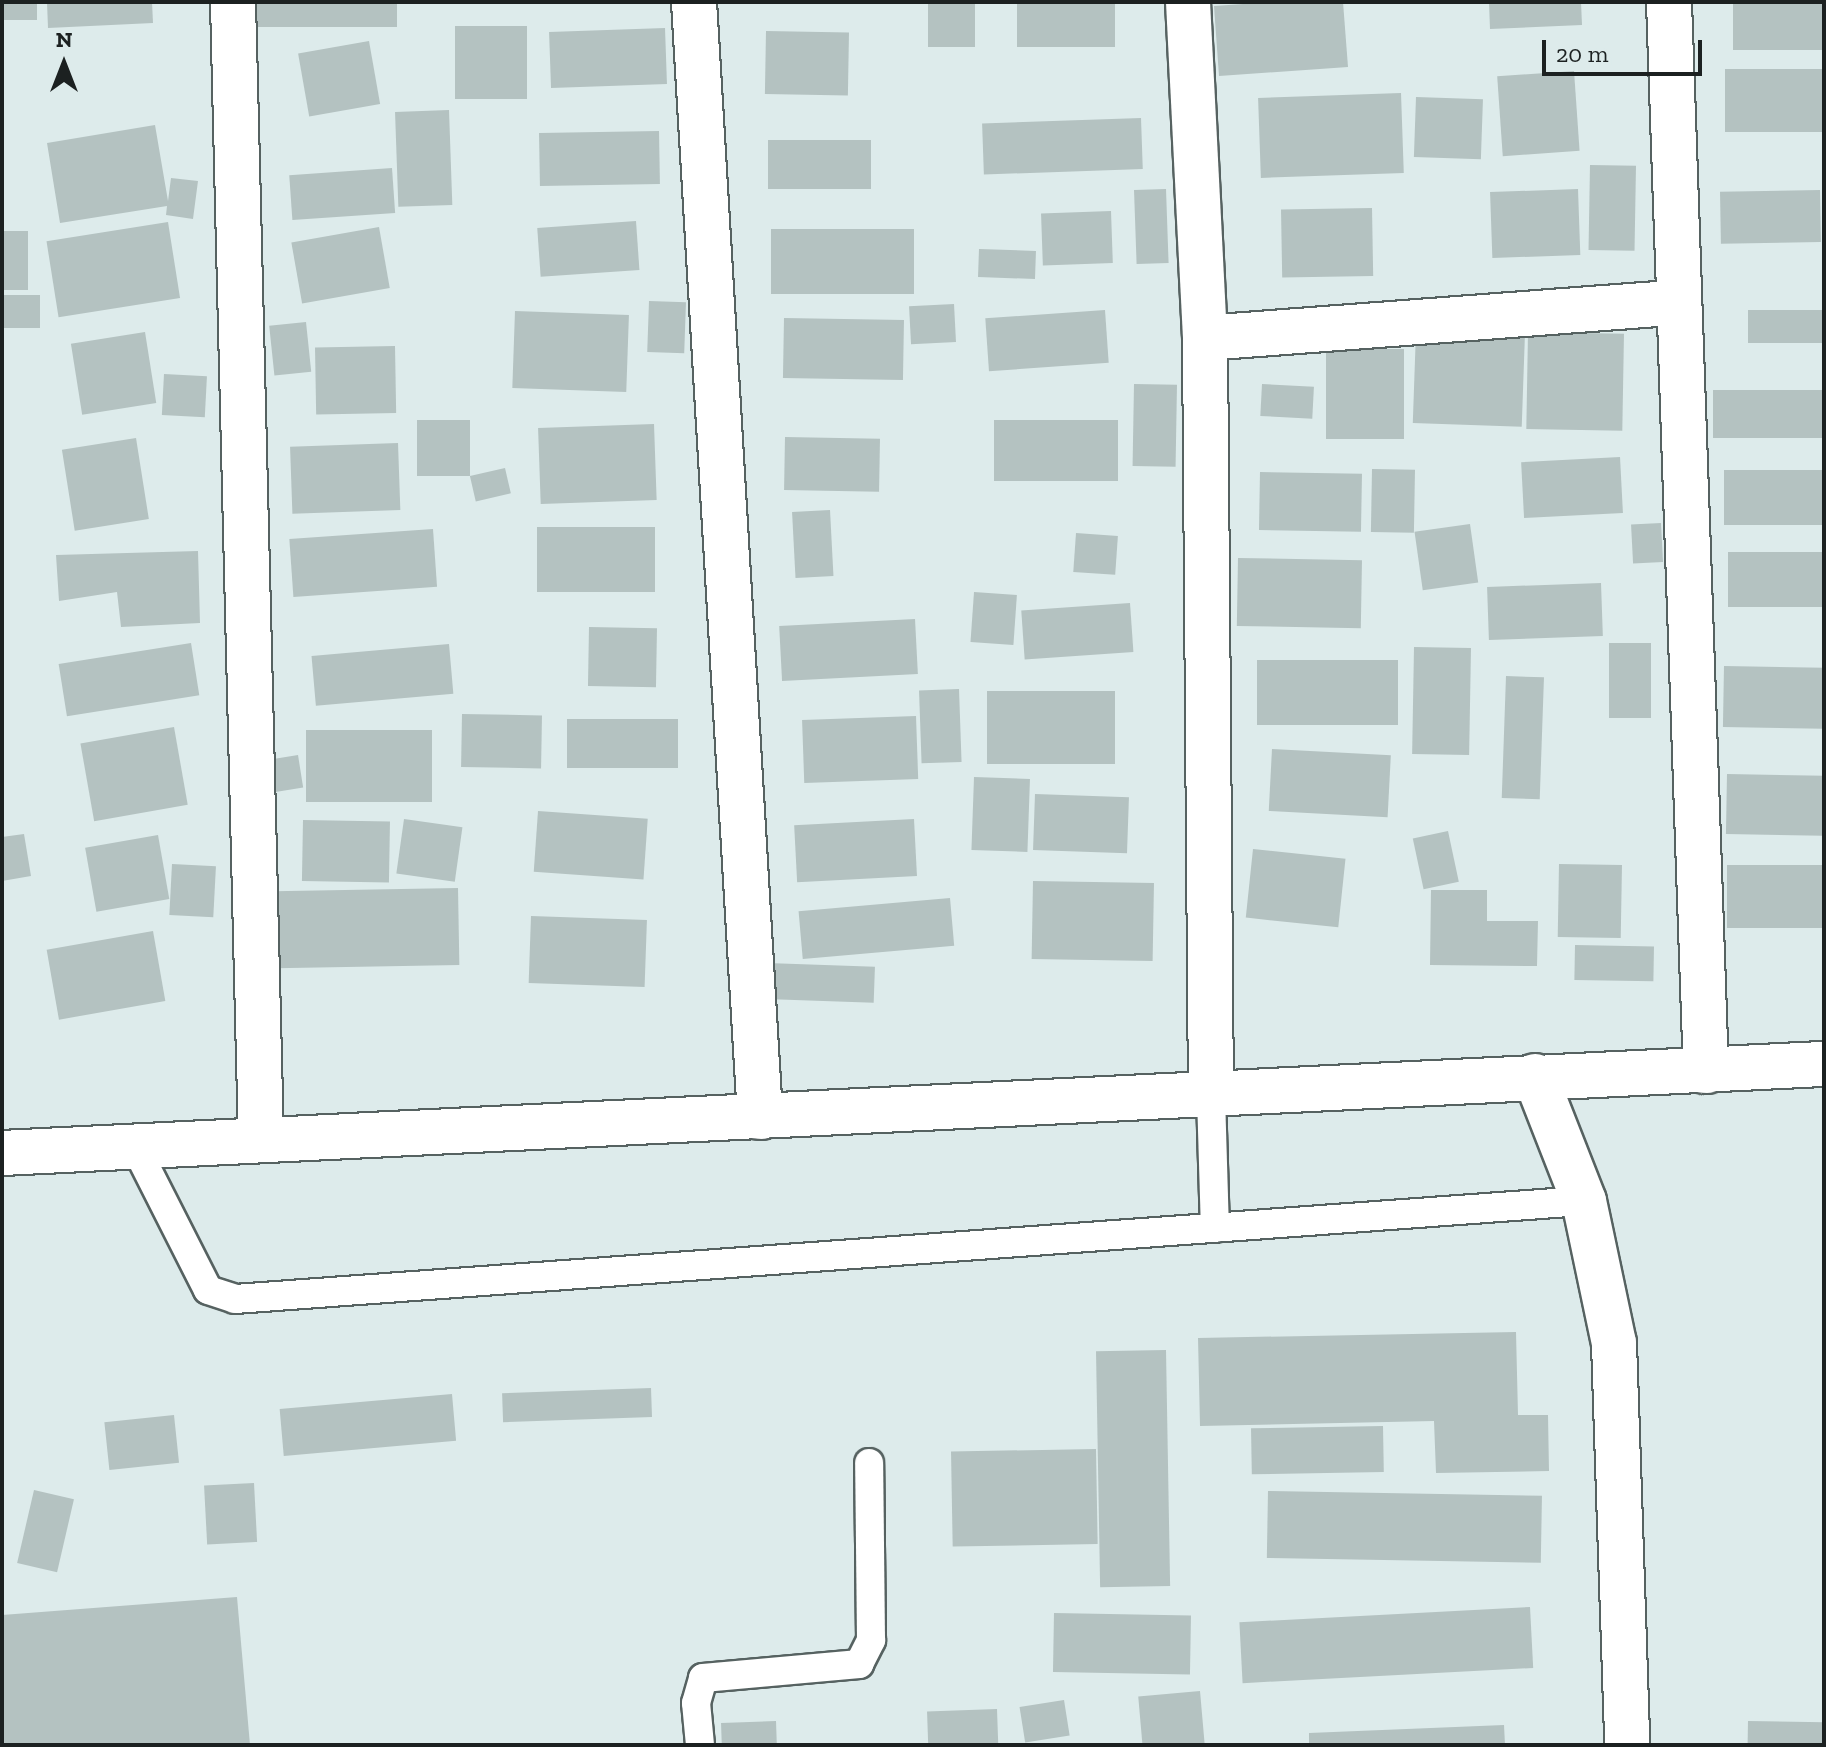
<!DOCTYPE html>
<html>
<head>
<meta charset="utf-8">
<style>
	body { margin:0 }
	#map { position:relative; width:1826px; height:1747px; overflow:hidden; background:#ddebeb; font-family:"Zilla Slab",serif }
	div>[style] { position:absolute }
	.building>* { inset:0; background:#b4c2c1; transform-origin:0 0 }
	.roads { filter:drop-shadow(2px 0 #566261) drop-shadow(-2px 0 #566261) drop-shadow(0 2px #566261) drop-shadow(0 -2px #566261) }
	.service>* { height:28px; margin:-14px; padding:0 14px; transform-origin:14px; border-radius:14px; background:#fff }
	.minor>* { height:44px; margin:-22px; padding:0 22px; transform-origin:22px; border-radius:22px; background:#fff }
	.secondary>* { height:44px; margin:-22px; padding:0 22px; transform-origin:22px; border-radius:22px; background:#fff }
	span { translate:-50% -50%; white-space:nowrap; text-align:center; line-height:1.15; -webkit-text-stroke:7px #ddebeb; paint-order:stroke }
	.frame { position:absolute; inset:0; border:4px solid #1c2121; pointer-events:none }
	.north { position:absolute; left:24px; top:24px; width:80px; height:80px; -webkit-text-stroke:6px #ddebeb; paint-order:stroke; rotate:0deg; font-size:22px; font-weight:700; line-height:32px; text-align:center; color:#1c2121 }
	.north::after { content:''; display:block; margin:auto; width:28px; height:36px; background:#1c2121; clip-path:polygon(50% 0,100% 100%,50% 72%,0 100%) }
	.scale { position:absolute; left:1542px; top:40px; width:160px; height:36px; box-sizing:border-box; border:4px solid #1c2121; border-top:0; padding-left:10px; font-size:24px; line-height:28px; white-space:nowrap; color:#1c2121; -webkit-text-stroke:6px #ddebeb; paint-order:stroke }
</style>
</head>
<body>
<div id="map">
	<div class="building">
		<div style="left:2px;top:2px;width:35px;height:18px"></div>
		<div style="clip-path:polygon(47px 2px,152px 2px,153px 23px,48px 28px)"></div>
		<div style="left:256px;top:2px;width:141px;height:25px"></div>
		<div style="left:928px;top:2px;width:47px;height:45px"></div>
		<div style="left:1017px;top:2px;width:98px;height:45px"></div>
		<div style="clip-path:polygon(1272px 2px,1343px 2px,1348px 67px,1219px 76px,1214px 6px)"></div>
		<div style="clip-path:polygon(1489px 2px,1581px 2px,1582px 25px,1490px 29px)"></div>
		<div style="left:1733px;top:2px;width:91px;height:48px"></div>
		<div style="left:455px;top:26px;width:72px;height:73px"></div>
		<div style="left:665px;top:28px;width:56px;height:116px;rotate:88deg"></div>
		<div style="left:766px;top:31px;width:83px;height:63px;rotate:1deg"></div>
		<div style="left:369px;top:41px;width:64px;height:72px;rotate:80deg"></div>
		<div style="left:1824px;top:69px;width:63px;height:99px;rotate:90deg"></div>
		<div style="left:1574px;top:71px;width:80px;height:77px;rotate:86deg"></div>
		<div style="left:1401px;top:93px;width:80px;height:143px;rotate:88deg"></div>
		<div style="left:1416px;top:97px;width:67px;height:60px;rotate:2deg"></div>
		<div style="left:449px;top:110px;width:95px;height:54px;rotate:88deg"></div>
		<div style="left:1141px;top:118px;width:51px;height:159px;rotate:88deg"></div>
		<div style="clip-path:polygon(155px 125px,168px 201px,171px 178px,198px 181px,193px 219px,166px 215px,167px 206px,60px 223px,47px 143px)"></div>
		<div style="left:659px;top:131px;width:53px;height:120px;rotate:89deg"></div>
		<div style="left:871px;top:140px;width:49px;height:103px;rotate:90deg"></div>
		<div style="left:1590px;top:165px;width:46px;height:85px;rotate:1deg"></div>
		<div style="left:392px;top:168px;width:45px;height:103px;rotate:86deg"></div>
		<div style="left:1166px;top:189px;width:74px;height:32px;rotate:88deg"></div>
		<div style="left:1578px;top:189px;width:66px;height:88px;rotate:88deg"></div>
		<div style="left:1820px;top:190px;width:52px;height:100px;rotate:89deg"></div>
		<div style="left:1372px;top:208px;width:68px;height:91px;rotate:89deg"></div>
		<div style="left:1111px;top:211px;width:52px;height:70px;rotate:88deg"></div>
		<div style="left:636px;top:221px;width:49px;height:99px;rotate:86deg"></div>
		<div style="left:168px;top:222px;width:77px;height:123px;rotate:81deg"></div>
		<div style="left:379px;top:227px;width:62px;height:89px;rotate:80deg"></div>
		<div style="left:771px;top:229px;width:143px;height:65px"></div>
		<div style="left:2px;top:231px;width:26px;height:59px"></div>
		<div style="left:979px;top:249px;width:57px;height:28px;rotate:2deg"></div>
		<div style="left:40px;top:295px;width:33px;height:38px;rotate:90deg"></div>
		<div style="left:649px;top:301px;width:37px;height:51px;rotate:2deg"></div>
		<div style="left:954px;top:304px;width:38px;height:45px;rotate:87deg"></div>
		<div style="left:1105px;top:310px;width:53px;height:120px;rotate:86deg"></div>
		<div style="left:1824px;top:310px;width:33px;height:76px;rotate:90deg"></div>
		<div style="left:515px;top:311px;width:114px;height:77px;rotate:2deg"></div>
		<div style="left:784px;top:318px;width:120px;height:60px;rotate:1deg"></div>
		<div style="left:306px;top:322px;width:50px;height:37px;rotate:84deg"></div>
		<div style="left:1416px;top:331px;width:109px;height:92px;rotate:2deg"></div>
		<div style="left:145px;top:332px;width:72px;height:75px;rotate:81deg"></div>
		<div style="left:1528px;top:332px;width:96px;height:97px;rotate:1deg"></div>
		<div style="left:395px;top:346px;width:67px;height:80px;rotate:89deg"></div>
		<div style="left:1326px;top:349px;width:78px;height:90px"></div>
		<div style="left:164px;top:374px;width:43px;height:41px;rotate:3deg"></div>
		<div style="left:1134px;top:384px;width:43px;height:82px;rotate:1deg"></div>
		<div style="left:1262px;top:384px;width:52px;height:32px;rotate:3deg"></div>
		<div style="left:1824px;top:390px;width:48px;height:111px;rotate:90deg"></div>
		<div style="left:417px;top:420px;width:53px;height:56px"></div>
		<div style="left:994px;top:420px;width:124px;height:61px"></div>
		<div style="left:654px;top:424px;width:76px;height:116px;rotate:88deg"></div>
		<div style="left:785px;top:437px;width:95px;height:53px;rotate:1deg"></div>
		<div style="left:136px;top:438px;width:82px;height:75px;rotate:81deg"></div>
		<div style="left:398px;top:443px;width:67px;height:108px;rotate:88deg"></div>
		<div style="left:1620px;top:457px;width:56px;height:99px;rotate:87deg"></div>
		<div style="left:505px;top:468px;width:26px;height:36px;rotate:77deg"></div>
		<div style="left:1372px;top:469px;width:43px;height:63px;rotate:1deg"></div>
		<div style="left:1824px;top:470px;width:55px;height:100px;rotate:90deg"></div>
		<div style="left:1260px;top:472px;width:102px;height:58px;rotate:1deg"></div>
		<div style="left:830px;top:510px;width:66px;height:38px;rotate:87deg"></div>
		<div style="left:1661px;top:523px;width:39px;height:30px;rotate:87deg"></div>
		<div style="left:1470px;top:524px;width:59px;height:56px;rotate:82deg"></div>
		<div style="left:537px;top:527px;width:118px;height:65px"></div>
		<div style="left:433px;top:529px;width:58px;height:144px;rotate:86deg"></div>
		<div style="left:1076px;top:533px;width:42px;height:39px;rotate:4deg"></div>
		<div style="clip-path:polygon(198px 551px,200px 623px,121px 627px,117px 592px,59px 601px,56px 555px)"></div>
		<div style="left:1824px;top:552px;width:55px;height:96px;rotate:90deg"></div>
		<div style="left:1238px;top:558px;width:124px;height:68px;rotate:1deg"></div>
		<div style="left:1601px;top:583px;width:53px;height:114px;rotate:88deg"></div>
		<div style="left:974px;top:592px;width:43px;height:50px;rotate:4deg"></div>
		<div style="left:1130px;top:603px;width:49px;height:109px;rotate:86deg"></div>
		<div style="left:915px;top:619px;width:55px;height:136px;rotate:87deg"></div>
		<div style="left:589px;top:627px;width:68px;height:59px;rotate:1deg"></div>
		<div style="left:191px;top:643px;width:53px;height:134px;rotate:81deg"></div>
		<div style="left:1609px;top:643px;width:42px;height:75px"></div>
		<div style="left:449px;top:644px;width:50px;height:138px;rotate:85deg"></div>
		<div style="left:1414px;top:647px;width:57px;height:107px;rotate:1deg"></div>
		<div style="left:1257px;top:660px;width:141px;height:65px"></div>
		<div style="left:1724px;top:666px;width:100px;height:61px;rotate:1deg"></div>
		<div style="left:1506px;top:676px;width:38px;height:122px;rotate:2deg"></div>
		<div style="left:959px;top:689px;width:73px;height:40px;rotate:88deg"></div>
		<div style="left:1115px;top:691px;width:73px;height:128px;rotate:90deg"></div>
		<div style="left:462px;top:714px;width:80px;height:53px;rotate:1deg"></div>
		<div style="left:916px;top:716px;width:63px;height:114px;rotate:88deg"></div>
		<div style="left:678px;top:719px;width:49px;height:111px;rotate:90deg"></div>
		<div style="left:174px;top:727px;width:79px;height:95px;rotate:80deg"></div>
		<div style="left:306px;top:730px;width:126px;height:72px"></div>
		<div style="left:1272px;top:749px;width:119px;height:62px;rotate:3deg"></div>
		<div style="left:298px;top:755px;width:33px;height:28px;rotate:81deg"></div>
		<div style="left:1727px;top:774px;width:97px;height:60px;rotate:1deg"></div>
		<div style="left:974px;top:777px;width:56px;height:73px;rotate:2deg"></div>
		<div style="left:1035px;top:794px;width:94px;height:56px;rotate:2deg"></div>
		<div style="left:538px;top:811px;width:110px;height:61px;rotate:4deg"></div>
		<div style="left:404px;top:819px;width:59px;height:55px;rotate:8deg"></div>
		<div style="left:914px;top:819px;width:57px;height:120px;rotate:87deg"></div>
		<div style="left:303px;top:820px;width:87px;height:61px;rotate:1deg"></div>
		<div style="left:1448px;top:831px;width:52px;height:36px;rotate:78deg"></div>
		<div style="clip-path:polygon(24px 834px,31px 876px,2px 881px,2px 837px)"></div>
		<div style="left:158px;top:835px;width:65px;height:74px;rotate:80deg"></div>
		<div style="left:1253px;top:849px;width:93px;height:69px;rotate:6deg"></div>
		<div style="left:172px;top:864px;width:44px;height:51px;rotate:3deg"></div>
		<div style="left:1559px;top:864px;width:63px;height:73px;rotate:1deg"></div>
		<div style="left:1727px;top:865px;width:97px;height:63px"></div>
		<div style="left:1033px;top:881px;width:121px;height:78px;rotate:1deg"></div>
		<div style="left:458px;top:888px;width:77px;height:184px;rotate:89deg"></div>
		<div style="clip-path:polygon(1431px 890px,1487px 890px,1487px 921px,1538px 921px,1537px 966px,1430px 965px)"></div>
		<div style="left:950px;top:898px;width:48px;height:152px;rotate:85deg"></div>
		<div style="left:531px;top:916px;width:116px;height:67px;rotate:2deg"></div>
		<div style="left:153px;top:931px;width:71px;height:108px;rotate:80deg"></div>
		<div style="left:1575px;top:945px;width:79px;height:35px;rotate:1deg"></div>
		<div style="left:767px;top:963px;width:108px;height:36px;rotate:2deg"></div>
		<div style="clip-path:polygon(1516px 1332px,1518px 1415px,1548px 1415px,1549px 1471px,1436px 1473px,1434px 1421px,1200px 1426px,1198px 1338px)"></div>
		<div style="left:1166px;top:1350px;width:236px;height:70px;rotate:89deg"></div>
		<div style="left:651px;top:1388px;width:29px;height:149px;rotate:88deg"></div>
		<div style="left:452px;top:1394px;width:47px;height:173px;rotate:85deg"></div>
		<div style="left:174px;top:1415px;width:48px;height:70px;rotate:84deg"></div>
		<div style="left:1383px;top:1426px;width:46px;height:132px;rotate:89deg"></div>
		<div style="left:1096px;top:1449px;width:95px;height:145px;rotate:89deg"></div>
		<div style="left:254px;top:1483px;width:59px;height:50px;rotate:87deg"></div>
		<div style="left:34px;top:1490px;width:41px;height:75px;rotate:13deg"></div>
		<div style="left:1268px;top:1491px;width:274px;height:67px;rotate:1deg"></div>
		<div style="clip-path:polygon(237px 1597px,250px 1745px,2px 1745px,2px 1615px)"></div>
		<div style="left:1530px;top:1607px;width:61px;height:291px;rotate:87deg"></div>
		<div style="left:1054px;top:1613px;width:137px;height:59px;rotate:1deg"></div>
		<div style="left:1200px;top:1691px;width:54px;height:62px;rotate:85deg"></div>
		<div style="left:1064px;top:1700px;width:36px;height:45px;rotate:81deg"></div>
		<div style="left:997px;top:1709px;width:36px;height:70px;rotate:88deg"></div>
		<div style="left:776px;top:1721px;width:24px;height:55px;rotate:88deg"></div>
		<div style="left:1748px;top:1721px;width:76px;height:24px;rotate:1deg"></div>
		<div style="clip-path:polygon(1504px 1725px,1505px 1745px,1309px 1745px,1309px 1733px)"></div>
	</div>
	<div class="roads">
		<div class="service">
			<div style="left:1211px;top:1096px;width:132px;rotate:88.3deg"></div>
			<div style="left:135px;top:1146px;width:161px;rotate:63.1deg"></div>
			<div style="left:208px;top:1290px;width:28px;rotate:18deg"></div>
			<div style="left:235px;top:1299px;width:1353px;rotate:-4.16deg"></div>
			<div style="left:700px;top:1745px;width:42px;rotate:-95.4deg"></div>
			<div style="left:696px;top:1703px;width:26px;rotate:-74deg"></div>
			<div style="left:703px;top:1678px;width:157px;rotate:-5.1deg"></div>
			<div style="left:859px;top:1664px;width:27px;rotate:-63deg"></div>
			<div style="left:871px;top:1640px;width:177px;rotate:-90.6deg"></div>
		</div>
		<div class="minor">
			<div style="left:233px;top:2px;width:1138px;rotate:88.59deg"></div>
			<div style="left:694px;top:2px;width:1117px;rotate:86.61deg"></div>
			<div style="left:1188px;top:2px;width:336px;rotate:87.1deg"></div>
			<div style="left:1205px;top:338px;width:758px;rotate:89.55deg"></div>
			<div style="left:1669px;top:2px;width:1070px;rotate:88.02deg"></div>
			<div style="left:1205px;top:338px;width:475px;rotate:-4.3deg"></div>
			<div style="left:1535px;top:1076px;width:134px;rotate:68.6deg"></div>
			<div style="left:1584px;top:1201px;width:145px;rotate:78.1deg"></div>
			<div style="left:1614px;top:1343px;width:402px;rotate:88.1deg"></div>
		</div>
		<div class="secondary">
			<div style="left:2px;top:1153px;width:1824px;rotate:-2.8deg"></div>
		</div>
	</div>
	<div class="frame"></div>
	<div class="north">N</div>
	<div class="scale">20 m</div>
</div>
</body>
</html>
